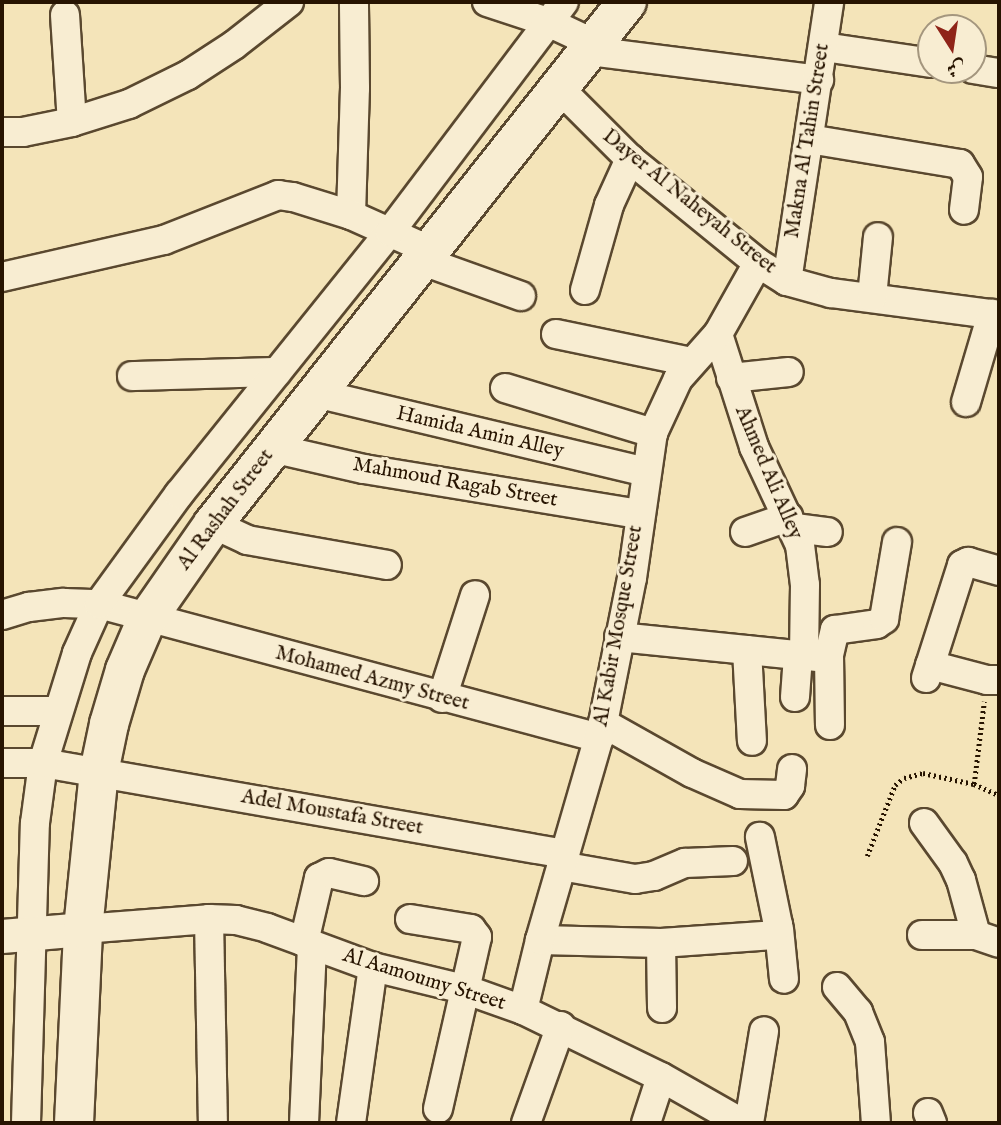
<!DOCTYPE html>
<html>
<head>
<meta charset="utf-8">
<style>
	body { margin:0 }
	#map { position:relative; width:1001px; height:1125px; overflow:hidden; background:#f4e4b9; font-family:"IM FELL English",Amiri,serif }
	div>[style] { position:absolute }
	.path>* { height:4.5px; margin-top:-2.25px; transform-origin:0; background:repeating-linear-gradient(90deg,#271401 0 2px,transparent 0 5.5px) }
	.roads { filter:drop-shadow(2px 0 #5a482f) drop-shadow(-2px 0 #5a482f) drop-shadow(0 2px #5a482f) drop-shadow(0 -2px #5a482f) }
	.minor>* { height:28px; margin:-14px; padding:0 14px; transform-origin:14px; border-radius:14px; background:#f8edd2 }
	.tertiary>* { height:33px; margin:-16.5px; padding:0 16.5px; transform-origin:16.5px; border-radius:16.5px; background:#f8edd2 }
	.secondary>* { height:38px; margin:-19px; padding:0 19px; transform-origin:19px; border-radius:19px; background:#f8edd2 }
	span { translate:-50% -50%; white-space:nowrap; text-align:center; line-height:1.15; -webkit-text-stroke:6px #f8edd2; paint-order:stroke }
	.street-label { font-size:21px; color:#271401 }
	.frame { position:absolute; inset:0; border:4px solid #271401; pointer-events:none }
	.north { position:absolute; left:917px; top:14px; width:70px; height:70px; box-sizing:border-box; background:#f8edd2; border:2px solid #a4967e; border-radius:50%; rotate:168deg; font-size:19px; font-weight:700; line-height:28px; text-align:center; color:#271401 }
	.north::after { content:''; display:block; margin:auto; width:24px; height:32px; background:#8f2418; clip-path:polygon(50% 0,100% 100%,50% 72%,0 100%) }
</style>
</head>
<body>
<div id="map">
	<div class="path">
		<div style="left:974px;top:784px;width:83px;rotate:-83deg"></div>
		<div style="left:867px;top:856px;width:76px;rotate:-68.5deg"></div>
		<div style="left:895px;top:785px;width:11px;rotate:-38deg"></div>
		<div style="left:904px;top:778px;width:20px;rotate:-15deg"></div>
		<div style="left:923px;top:773px;width:52px;rotate:12.2deg"></div>
		<div style="left:974px;top:784px;width:27px;rotate:24deg"></div>
	</div>
	<div class="roads">
		<div class="minor">
			<div style="left:487px;top:2px;width:64px;rotate:18.2deg"></div>
			<div style="left:548px;top:22px;width:52px;rotate:25.1deg"></div>
			<div style="left:65px;top:15px;width:107px;rotate:86.3deg"></div>
			<div style="left:824px;top:47px;width:108px;rotate:8.5deg"></div>
			<div style="left:590px;top:51px;width:231px;rotate:7.2deg"></div>
			<div style="left:973px;top:69px;width:26px;rotate:9deg"></div>
			<div style="left:559px;top:88px;width:100px;rotate:45deg"></div>
			<div style="left:630px;top:159px;width:165px;rotate:39.1deg"></div>
			<div style="left:758px;top:263px;width:34px;rotate:32deg"></div>
			<div style="left:787px;top:281px;width:46px;rotate:15.3deg"></div>
			<div style="left:831px;top:293px;width:169px;rotate:7.5deg"></div>
			<div style="left:2px;top:132px;width:21px"></div>
			<div style="left:23px;top:132px;width:50px;rotate:-11.5deg"></div>
			<div style="left:72px;top:122px;width:60px;rotate:-17.5deg"></div>
			<div style="left:129px;top:104px;width:66px;rotate:-26.2deg"></div>
			<div style="left:188px;top:75px;width:55px;rotate:-33.1deg"></div>
			<div style="left:234px;top:45px;width:70px;rotate:-38deg"></div>
			<div style="left:809px;top:139px;width:153px;rotate:9.4deg"></div>
			<div style="left:960px;top:164px;width:15px;rotate:58deg"></div>
			<div style="left:968px;top:177px;width:33px;rotate:97deg"></div>
			<div style="left:351px;top:215px;width:127px;rotate:-88.2deg"></div>
			<div style="left:355px;top:88px;width:86px;rotate:-90.7deg"></div>
			<div style="left:423px;top:261px;width:104px;rotate:19.7deg"></div>
			<div style="left:2px;top:277px;width:166px;rotate:-12.9deg"></div>
			<div style="left:164px;top:240px;width:123px;rotate:-21.5deg"></div>
			<div style="left:278px;top:195px;width:15px;rotate:8deg"></div>
			<div style="left:293px;top:197px;width:61px;rotate:17.2deg"></div>
			<div style="left:351px;top:215px;width:88px;rotate:24.2deg"></div>
			<div style="left:787px;top:281px;width:282px;rotate:-81.4deg"></div>
			<div style="left:585px;top:290px;width:88px;rotate:-74.2deg"></div>
			<div style="left:609px;top:205px;width:51px;rotate:-65.5deg"></div>
			<div style="left:872px;top:297px;width:60px;rotate:-84.3deg"></div>
			<div style="left:556px;top:334px;width:138px;rotate:11.7deg"></div>
			<div style="left:718px;top:334px;width:119px;rotate:72.3deg"></div>
			<div style="left:754px;top:447px;width:108px;rotate:64.9deg"></div>
			<div style="left:800px;top:545px;width:40px;rotate:82.9deg"></div>
			<div style="left:805px;top:585px;width:72px;rotate:90.8deg"></div>
			<div style="left:132px;top:376px;width:145px;rotate:-1.6deg"></div>
			<div style="left:731px;top:378px;width:58px;rotate:-5.9deg"></div>
			<div style="left:505px;top:388px;width:155px;rotate:16.9deg"></div>
			<div style="left:315px;top:393px;width:340px;rotate:13.4deg"></div>
			<div style="left:966px;top:402px;width:92px;rotate:-73.5deg"></div>
			<div style="left:272px;top:448px;width:94px;rotate:12.9deg"></div>
			<div style="left:364px;top:469px;width:279px;rotate:9.3deg"></div>
			<div style="left:213px;top:524px;width:38px;rotate:25deg"></div>
			<div style="left:247px;top:540px;width:142px;rotate:10.1deg"></div>
			<div style="left:795px;top:528px;width:33px;rotate:7deg"></div>
			<div style="left:745px;top:532px;width:46px;rotate:-19.2deg"></div>
			<div style="left:2px;top:615px;width:28px;rotate:-17deg"></div>
			<div style="left:29px;top:607px;width:35px;rotate:-7deg"></div>
			<div style="left:64px;top:603px;width:35px;rotate:2deg"></div>
			<div style="left:99px;top:604px;width:518px;rotate:15deg"></div>
			<div style="left:619px;top:637px;width:207px;rotate:5.8deg"></div>
			<div style="left:825px;top:658px;width:5px;rotate:-37deg"></div>
			<div style="left:829px;top:655px;width:26px;rotate:-77deg"></div>
			<div style="left:835px;top:630px;width:42px;rotate:-8.1deg"></div>
			<div style="left:877px;top:624px;width:9px;rotate:-36deg"></div>
			<div style="left:884px;top:619px;width:78px;rotate:-80.4deg"></div>
			<div style="left:747px;top:650px;width:91px;rotate:86.9deg"></div>
			<div style="left:829px;top:655px;width:70px;rotate:89.2deg"></div>
			<div style="left:930px;top:665px;width:59px;rotate:14.7deg"></div>
			<div style="left:987px;top:680px;width:12px"></div>
			<div style="left:926px;top:678px;width:119px;rotate:-72.3deg"></div>
			<div style="left:962px;top:565px;width:7px;rotate:-27deg"></div>
			<div style="left:968px;top:562px;width:32px;rotate:16deg"></div>
			<div style="left:795px;top:697px;width:41px;rotate:-85.8deg"></div>
			<div style="left:442px;top:698px;width:108px;rotate:-72.2deg"></div>
			<div style="left:2px;top:711px;width:55px"></div>
			<div style="left:603px;top:723px;width:102px;rotate:29.3deg"></div>
			<div style="left:692px;top:773px;width:52px;rotate:23.6deg"></div>
			<div style="left:740px;top:794px;width:44px;rotate:1.3deg"></div>
			<div style="left:784px;top:795px;width:11px;rotate:-56deg"></div>
			<div style="left:790px;top:786px;width:17px;rotate:-83deg"></div>
			<div style="left:2px;top:763px;width:41px"></div>
			<div style="left:43px;top:763px;width:530px;rotate:9.89deg"></div>
			<div style="left:924px;top:823px;width:49px;rotate:54.1deg"></div>
			<div style="left:953px;top:863px;width:19px;rotate:65deg"></div>
			<div style="left:961px;top:880px;width:57px;rotate:74.7deg"></div>
			<div style="left:976px;top:935px;width:24px;rotate:19deg"></div>
			<div style="left:561px;top:866px;width:75px;rotate:10deg"></div>
			<div style="left:635px;top:879px;width:19px;rotate:-9deg"></div>
			<div style="left:654px;top:876px;width:34px;rotate:-23deg"></div>
			<div style="left:685px;top:863px;width:48px;rotate:-2.4deg"></div>
			<div style="left:209px;top:919px;width:204px;rotate:88.9deg"></div>
			<div style="left:410px;top:919px;width:62px;rotate:9.3deg"></div>
			<div style="left:471px;top:929px;width:10px;rotate:53deg"></div>
			<div style="left:477px;top:937px;width:176px;rotate:102.8deg"></div>
			<div style="left:83px;top:929px;width:126px;rotate:-4.5deg"></div>
			<div style="left:209px;top:919px;width:27px;rotate:2deg"></div>
			<div style="left:236px;top:920px;width:32px;rotate:14deg"></div>
			<div style="left:267px;top:928px;width:113px;rotate:20.2deg"></div>
			<div style="left:373px;top:967px;width:94px;rotate:13.6deg"></div>
			<div style="left:464px;top:989px;width:63px;rotate:19.6deg"></div>
			<div style="left:523px;top:1010px;width:153px;rotate:25.9deg"></div>
			<div style="left:661px;top:1077px;width:93px;rotate:29.6deg"></div>
			<div style="left:779px;top:929px;width:50px;rotate:84.3deg"></div>
			<div style="left:922px;top:935px;width:54px"></div>
			<div style="left:540px;top:940px;width:121px;rotate:1.4deg"></div>
			<div style="left:661px;top:943px;width:113px;rotate:-4deg"></div>
			<div style="left:774px;top:935px;width:11px;rotate:-68deg"></div>
			<div style="left:778px;top:925px;width:90px;rotate:-101.6deg"></div>
			<div style="left:304px;top:942px;width:66px;rotate:-76.8deg"></div>
			<div style="left:319px;top:878px;width:11px;rotate:-27deg"></div>
			<div style="left:329px;top:873px;width:36px;rotate:13deg"></div>
			<div style="left:661px;top:943px;width:65px;rotate:89.1deg"></div>
			<div style="left:837px;top:987px;width:33px;rotate:50deg"></div>
			<div style="left:858px;top:1012px;width:32px;rotate:68deg"></div>
			<div style="left:870px;top:1042px;width:81px;rotate:85.8deg"></div>
			<div style="left:523px;top:1010px;width:72px;rotate:-76.3deg"></div>
			<div style="left:540px;top:940px;width:226px;rotate:-73.8deg"></div>
			<div style="left:603px;top:723px;width:148px;rotate:-78.7deg"></div>
			<div style="left:632px;top:578px;width:147px;rotate:-81.8deg"></div>
			<div style="left:653px;top:433px;width:60px;rotate:-65.2deg"></div>
			<div style="left:678px;top:379px;width:60px;rotate:-48.4deg"></div>
			<div style="left:718px;top:334px;width:81px;rotate:-60.6deg"></div>
			<div style="left:928px;top:1113px;width:11px;rotate:68deg"></div>
			<div style="left:26px;top:1123px;width:300px;rotate:-88.3deg"></div>
			<div style="left:35px;top:823px;width:61px;rotate:-82.4deg"></div>
			<div style="left:43px;top:763px;width:115px;rotate:-72.8deg"></div>
			<div style="left:77px;top:653px;width:54px;rotate:-65.8deg"></div>
			<div style="left:99px;top:604px;width:136px;rotate:-54deg"></div>
			<div style="left:179px;top:494px;width:336px;rotate:-51.2deg"></div>
			<div style="left:390px;top:232px;width:288px;rotate:-52.9deg"></div>
			<div style="left:304px;top:1123px;width:178px;rotate:-87.4deg"></div>
			<div style="left:351px;top:1123px;width:158px;rotate:-82deg"></div>
			<div style="left:526px;top:1123px;width:103px;rotate:-70.2deg"></div>
			<div style="left:646px;top:1123px;width:48px;rotate:-71.9deg"></div>
			<div style="left:749px;top:1123px;width:93px;rotate:-80.7deg"></div>
		</div>
		<div class="tertiary">
			<div style="left:2px;top:936px;width:81px;rotate:-4.9deg"></div>
		</div>
		<div class="secondary">
			<div style="left:74px;top:1123px;width:194px;rotate:-87.3deg"></div>
			<div style="left:83px;top:929px;width:158px;rotate:-84.2deg"></div>
			<div style="left:99px;top:772px;width:49px;rotate:-78.2deg"></div>
			<div style="left:109px;top:724px;width:56px;rotate:-73.5deg"></div>
			<div style="left:125px;top:670px;width:56px;rotate:-66.7deg"></div>
			<div style="left:147px;top:619px;width:116px;rotate:-55.2deg"></div>
			<div style="left:213px;top:524px;width:666px;rotate:-51.58deg"></div>
		</div>
	</div>
	<div class="street-label">
		<span style="left:808px;top:141px;rotate:-81deg">Makna Al Tahin Street</span>
		<span style="left:689px;top:202px;rotate:39deg">Dayer Al Naheyah Street</span>
		<span style="left:480px;top:433px;rotate:13deg">Hamida Amin Alley</span>
		<span style="left:768px;top:473px;rotate:67deg">Ahmed Ali Alley</span>
		<span style="left:455px;top:483px;rotate:10deg">Mahmoud Ragab Street</span>
		<span style="left:226px;top:510px;rotate:-53deg">Al Rashah Street</span>
		<span style="left:619px;top:626px;rotate:-80deg">Al Kabir Mosque Street</span>
		<span style="left:372px;top:679px;rotate:15deg">Mohamed Azmy Street</span>
		<span style="left:332px;top:813px;rotate:10deg">Adel Moustafa Street</span>
		<span style="left:424px;top:980px;rotate:17deg">Al Aamoumy Street</span>
	</div>
	<div class="frame"></div>
	<div class="north">ش</div>
</div>
</body>
</html>
